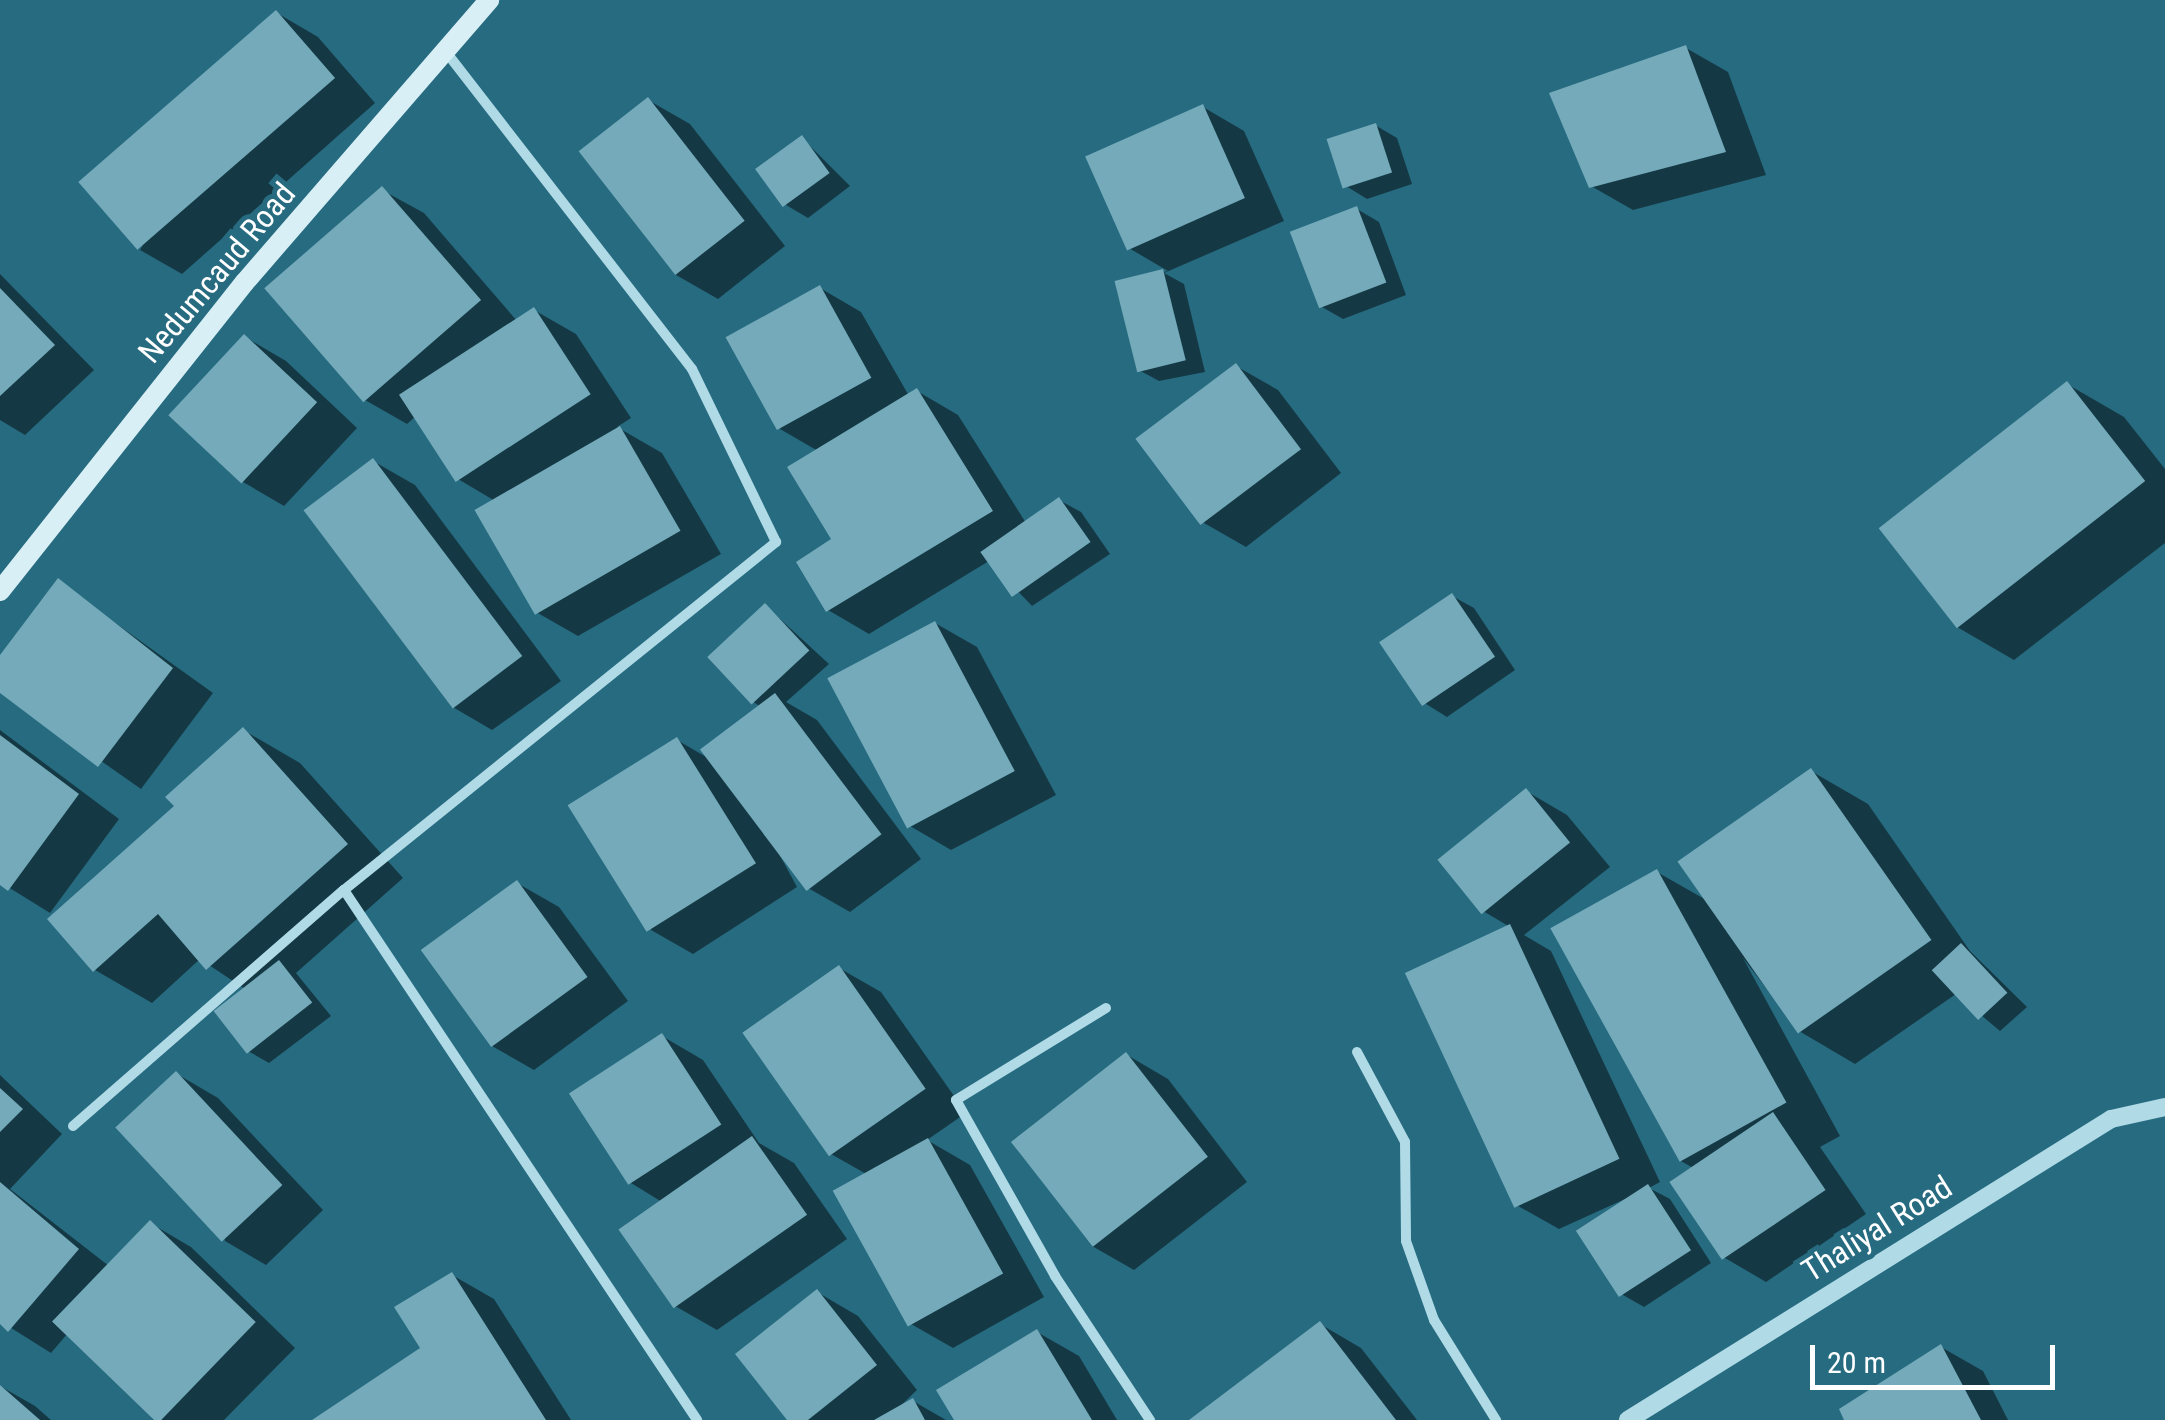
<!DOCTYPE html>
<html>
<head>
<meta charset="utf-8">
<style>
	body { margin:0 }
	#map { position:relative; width:2165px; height:1420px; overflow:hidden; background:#276b80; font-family:"Roboto Condensed",sans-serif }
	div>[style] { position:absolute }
	.shadow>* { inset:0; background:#0007 }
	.building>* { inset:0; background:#74aaba; transform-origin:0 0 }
	.minor>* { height:10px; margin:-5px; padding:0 5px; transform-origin:5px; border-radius:5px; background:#afdae6 }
	.tertiary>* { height:18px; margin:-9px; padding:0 9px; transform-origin:9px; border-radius:9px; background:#afdae6 }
	.secondary>* { height:20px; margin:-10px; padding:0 10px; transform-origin:10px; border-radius:10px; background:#d8eff5 }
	span { translate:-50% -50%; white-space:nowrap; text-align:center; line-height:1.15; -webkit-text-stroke:10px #276b80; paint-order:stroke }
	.street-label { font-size:32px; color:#fff }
	.scale { position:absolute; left:1810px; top:1345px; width:245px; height:45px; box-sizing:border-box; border:5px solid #fff; border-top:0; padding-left:12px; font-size:30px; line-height:35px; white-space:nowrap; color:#fff; -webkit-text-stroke:8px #276b80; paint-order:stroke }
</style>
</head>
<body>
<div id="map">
	<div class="shadow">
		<div style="clip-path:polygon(277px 13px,318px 37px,375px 103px,182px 274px,140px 250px)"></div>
		<div style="clip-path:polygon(1686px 48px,1728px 72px,1766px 175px,1633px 210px,1591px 186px)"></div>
		<div style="clip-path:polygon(648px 100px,690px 124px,785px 246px,718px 299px,676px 275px)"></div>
		<div style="clip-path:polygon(1203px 107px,1244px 131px,1284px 221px,1164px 273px,1184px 284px,1205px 372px,1159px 381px,1137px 369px,1117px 282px,1168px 271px,1127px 247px)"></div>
		<div style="clip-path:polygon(1375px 125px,1397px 138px,1412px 184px,1367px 199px,1346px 186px)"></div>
		<div style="clip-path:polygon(802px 138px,850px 186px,808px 218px,786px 205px)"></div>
		<div style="clip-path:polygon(382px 190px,424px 213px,517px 321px,534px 310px,576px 334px,631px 418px,617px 427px,662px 453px,721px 554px,578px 636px,536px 612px,495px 501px,458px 479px,416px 416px,407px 424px,365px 400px)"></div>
		<div style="clip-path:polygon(1357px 209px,1379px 222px,1406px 295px,1343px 319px,1322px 307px)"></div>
		<div style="clip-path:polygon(0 274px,94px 370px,25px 435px,0 420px)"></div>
		<div style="clip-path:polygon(820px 288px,861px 312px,909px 396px,917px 391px,958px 415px,1026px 523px,1059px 500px,1081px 512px,1110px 554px,1032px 606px,989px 561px,869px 634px,828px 610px,835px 540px,818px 451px,780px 429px)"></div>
		<div style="clip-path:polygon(245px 337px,286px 361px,357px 428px,284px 506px,243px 482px)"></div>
		<div style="clip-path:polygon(1236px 366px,1278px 390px,1341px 473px,1246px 547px,1204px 523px)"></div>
		<div style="clip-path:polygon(2067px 384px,2124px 417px,2165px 469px,2165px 543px,2014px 660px,1957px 627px)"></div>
		<div style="clip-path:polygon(373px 461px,415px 485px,561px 681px,492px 730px,451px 706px)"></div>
		<div style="clip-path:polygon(58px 582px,213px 693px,141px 789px,0 690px,0 659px)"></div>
		<div style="clip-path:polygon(1452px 596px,1474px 608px,1515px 670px,1447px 717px,1426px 704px)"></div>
		<div style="clip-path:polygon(766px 606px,829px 664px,786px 702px,817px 720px,921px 859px,850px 912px,808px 888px,770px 837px,797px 887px,693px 954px,651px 930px,677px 740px,713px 761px,761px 707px,752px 701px)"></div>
		<div style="clip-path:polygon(935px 623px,977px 647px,1056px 795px,951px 850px,910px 826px)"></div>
		<div style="clip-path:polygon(0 730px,119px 819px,50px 913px,0 882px)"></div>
		<div style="clip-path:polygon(243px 730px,300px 763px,403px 878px,296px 973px,331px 1016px,269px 1063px,248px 1051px,245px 989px,200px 959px,152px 1003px,95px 970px,178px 806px)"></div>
		<div style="clip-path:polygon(1811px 771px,1868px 804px,1970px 951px,2027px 1007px,2000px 1031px,1956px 994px,1855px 1064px,1799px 1031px,1743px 958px,1840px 1136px,1820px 1147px,1866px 1214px,1766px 1282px,1725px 1258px,1695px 1169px,1679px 1160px,1657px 872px,1708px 901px)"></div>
		<div style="clip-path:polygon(1526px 791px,1567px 815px,1610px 867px,1524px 935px,1551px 951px,1660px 1182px,1649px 1188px,1670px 1199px,1711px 1263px,1644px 1307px,1623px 1295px,1625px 1199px,1559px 1229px,1518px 1206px,1510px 927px,1483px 911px)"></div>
		<div style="clip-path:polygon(517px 883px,559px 907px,628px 1001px,534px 1070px,492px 1046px)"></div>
		<div style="clip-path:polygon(839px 968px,881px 992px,966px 1113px,927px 1140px,970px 1165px,1044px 1297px,953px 1348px,911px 1324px,868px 1175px,831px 1154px)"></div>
		<div style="clip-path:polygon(662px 1036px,703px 1060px,759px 1143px,794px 1163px,847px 1239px,717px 1330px,675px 1306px,662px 1202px,631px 1183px)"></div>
		<div style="clip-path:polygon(1127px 1055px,1168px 1079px,1247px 1182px,1134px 1270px,1092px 1246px)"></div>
		<div style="clip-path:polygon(177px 1074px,218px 1098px,323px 1210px,266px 1265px,225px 1241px)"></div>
		<div style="clip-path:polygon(0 1075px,62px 1134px,10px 1189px,109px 1266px,150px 1223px,191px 1247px,295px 1348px,224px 1420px,158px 1420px,68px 1333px,51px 1353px,0 1321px)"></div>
		<div style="clip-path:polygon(452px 1275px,494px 1299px,571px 1420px,314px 1420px,423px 1349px)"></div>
		<div style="clip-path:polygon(817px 1292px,858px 1316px,917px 1390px,895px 1411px,913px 1401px,946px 1420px,791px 1420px)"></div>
		<div style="clip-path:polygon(1320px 1324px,1361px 1348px,1417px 1420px,1196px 1420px)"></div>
		<div style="clip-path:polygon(1037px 1332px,1079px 1356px,1117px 1420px,957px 1420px)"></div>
		<div style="clip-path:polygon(1941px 1347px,1983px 1371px,2008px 1420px,1846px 1420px)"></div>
		<div style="clip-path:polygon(0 1386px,35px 1406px,51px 1420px,0 1420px)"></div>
	</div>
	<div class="building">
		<div style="left:276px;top:10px;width:90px;height:262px;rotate:49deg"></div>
		<div style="clip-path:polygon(1686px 45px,1726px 152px,1589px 188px,1549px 93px)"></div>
		<div style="left:648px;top:97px;width:157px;height:88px;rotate:52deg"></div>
		<div style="left:1203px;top:104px;width:103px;height:129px;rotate:66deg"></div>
		<div style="left:1376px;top:123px;width:52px;height:52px;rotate:72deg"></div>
		<div style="left:802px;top:135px;width:47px;height:58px;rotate:54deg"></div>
		<div style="left:382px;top:186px;width:151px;height:156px;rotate:49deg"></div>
		<div style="left:1357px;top:206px;width:82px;height:72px;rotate:69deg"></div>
		<div style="left:1163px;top:269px;width:94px;height:50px;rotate:76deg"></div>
		<div style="left:820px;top:285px;width:106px;height:108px;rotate:61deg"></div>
		<div style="clip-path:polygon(0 288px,55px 345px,0 396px)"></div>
		<div style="left:534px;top:307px;width:104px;height:161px;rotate:57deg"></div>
		<div style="left:244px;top:334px;width:100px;height:111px;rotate:43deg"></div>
		<div style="left:1236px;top:363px;width:108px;height:126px;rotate:53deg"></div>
		<div style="left:2067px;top:381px;width:127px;height:239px;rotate:52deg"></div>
		<div style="clip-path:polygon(917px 388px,993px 511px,826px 612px,796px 562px,831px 539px,787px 467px)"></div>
		<div style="left:620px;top:426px;width:121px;height:168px;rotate:60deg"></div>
		<div style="left:373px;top:458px;width:248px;height:87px;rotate:53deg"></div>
		<div style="left:1059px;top:497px;width:55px;height:96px;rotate:55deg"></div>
		<div style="clip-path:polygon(58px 578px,173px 668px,98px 767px,0 693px,0 655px)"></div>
		<div style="left:1452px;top:593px;width:77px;height:88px;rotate:56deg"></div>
		<div style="left:765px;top:603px;width:65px;height:79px;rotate:47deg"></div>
		<div style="left:935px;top:621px;width:170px;height:122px;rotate:62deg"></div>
		<div style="left:775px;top:693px;width:177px;height:94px;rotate:53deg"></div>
		<div style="clip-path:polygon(243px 727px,348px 844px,206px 970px,158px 914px,93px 972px,47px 919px,174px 806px,165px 797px)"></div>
		<div style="clip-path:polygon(0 735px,79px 794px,8px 891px,0 885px)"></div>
		<div style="left:677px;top:737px;width:149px;height:129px;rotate:58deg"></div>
		<div style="left:1811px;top:768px;width:210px;height:163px;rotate:55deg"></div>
		<div style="left:1526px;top:788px;width:70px;height:114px;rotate:51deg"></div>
		<div style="left:1657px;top:869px;width:267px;height:122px;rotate:61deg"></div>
		<div style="left:517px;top:880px;width:120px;height:119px;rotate:54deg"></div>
		<div style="left:1510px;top:924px;width:259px;height:116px;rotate:65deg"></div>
		<div style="left:1961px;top:943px;width:68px;height:40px;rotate:47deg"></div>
		<div style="left:279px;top:960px;width:54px;height:83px;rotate:52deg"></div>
		<div style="left:839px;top:965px;width:151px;height:118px;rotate:55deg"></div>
		<div style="left:662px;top:1033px;width:109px;height:111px;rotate:57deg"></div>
		<div style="left:1126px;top:1052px;width:133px;height:146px;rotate:52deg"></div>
		<div style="left:176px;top:1071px;width:156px;height:83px;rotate:47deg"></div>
		<div style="clip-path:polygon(0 1088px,23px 1109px,0 1132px)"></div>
		<div style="left:1773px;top:1112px;width:94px;height:125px;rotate:56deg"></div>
		<div style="left:752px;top:1136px;width:96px;height:163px;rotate:55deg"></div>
		<div style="left:928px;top:1138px;width:155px;height:109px;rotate:61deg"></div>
		<div style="clip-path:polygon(0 1182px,79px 1249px,8px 1332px,0 1324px)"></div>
		<div style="left:1648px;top:1184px;width:79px;height:86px;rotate:57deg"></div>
		<div style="left:150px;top:1220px;width:147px;height:141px;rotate:44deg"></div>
		<div style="clip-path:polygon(452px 1272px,546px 1420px,312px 1420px,420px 1348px,394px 1307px)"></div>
		<div style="clip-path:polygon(817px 1289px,877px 1365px,808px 1420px,787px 1420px,735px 1354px)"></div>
		<div style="clip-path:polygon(1320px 1321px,1396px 1420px,1189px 1420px)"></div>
		<div style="clip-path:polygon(1037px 1329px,1092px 1420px,954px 1420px,936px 1390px)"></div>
		<div style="clip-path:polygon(1941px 1344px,1981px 1420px,1844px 1420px,1839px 1409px)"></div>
		<div style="clip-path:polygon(0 1385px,40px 1420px,0 1420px)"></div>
		<div style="clip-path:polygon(913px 1398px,925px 1420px,874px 1420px)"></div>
	</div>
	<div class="minor">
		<div style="left:344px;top:890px;width:637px;rotate:56.33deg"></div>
		<div style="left:1106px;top:1008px;width:176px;rotate:148.5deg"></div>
		<div style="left:956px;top:1100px;width:202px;rotate:60.6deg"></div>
		<div style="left:1055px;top:1276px;width:173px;rotate:56.6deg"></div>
		<div style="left:1357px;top:1052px;width:102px;rotate:61.9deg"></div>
		<div style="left:1405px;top:1142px;width:99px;rotate:89.4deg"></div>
		<div style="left:1406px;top:1241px;width:84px;rotate:70.5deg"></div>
		<div style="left:1434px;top:1320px;width:118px;rotate:58.2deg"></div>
		<div style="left:73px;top:1126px;width:359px;rotate:-41.1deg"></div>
		<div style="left:344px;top:890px;width:555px;rotate:-38.85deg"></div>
		<div style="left:776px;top:542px;width:192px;rotate:-115.9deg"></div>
		<div style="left:692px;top:369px;width:401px;rotate:-127.8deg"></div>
	</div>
	<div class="tertiary">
		<div style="left:1628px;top:1420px;width:569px;rotate:-31.93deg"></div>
		<div style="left:2111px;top:1119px;width:55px;rotate:-12.5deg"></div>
	</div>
	<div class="secondary">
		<div style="left:0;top:591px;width:394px;rotate:-51.6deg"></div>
		<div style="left:245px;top:282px;width:373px;rotate:-49.1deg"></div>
	</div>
	<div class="street-label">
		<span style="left:217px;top:273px;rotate:-50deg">Nedumcaud Road</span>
		<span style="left:1877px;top:1229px;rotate:-32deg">Thaliyal Road</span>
	</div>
	<div class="scale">20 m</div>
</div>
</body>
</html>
